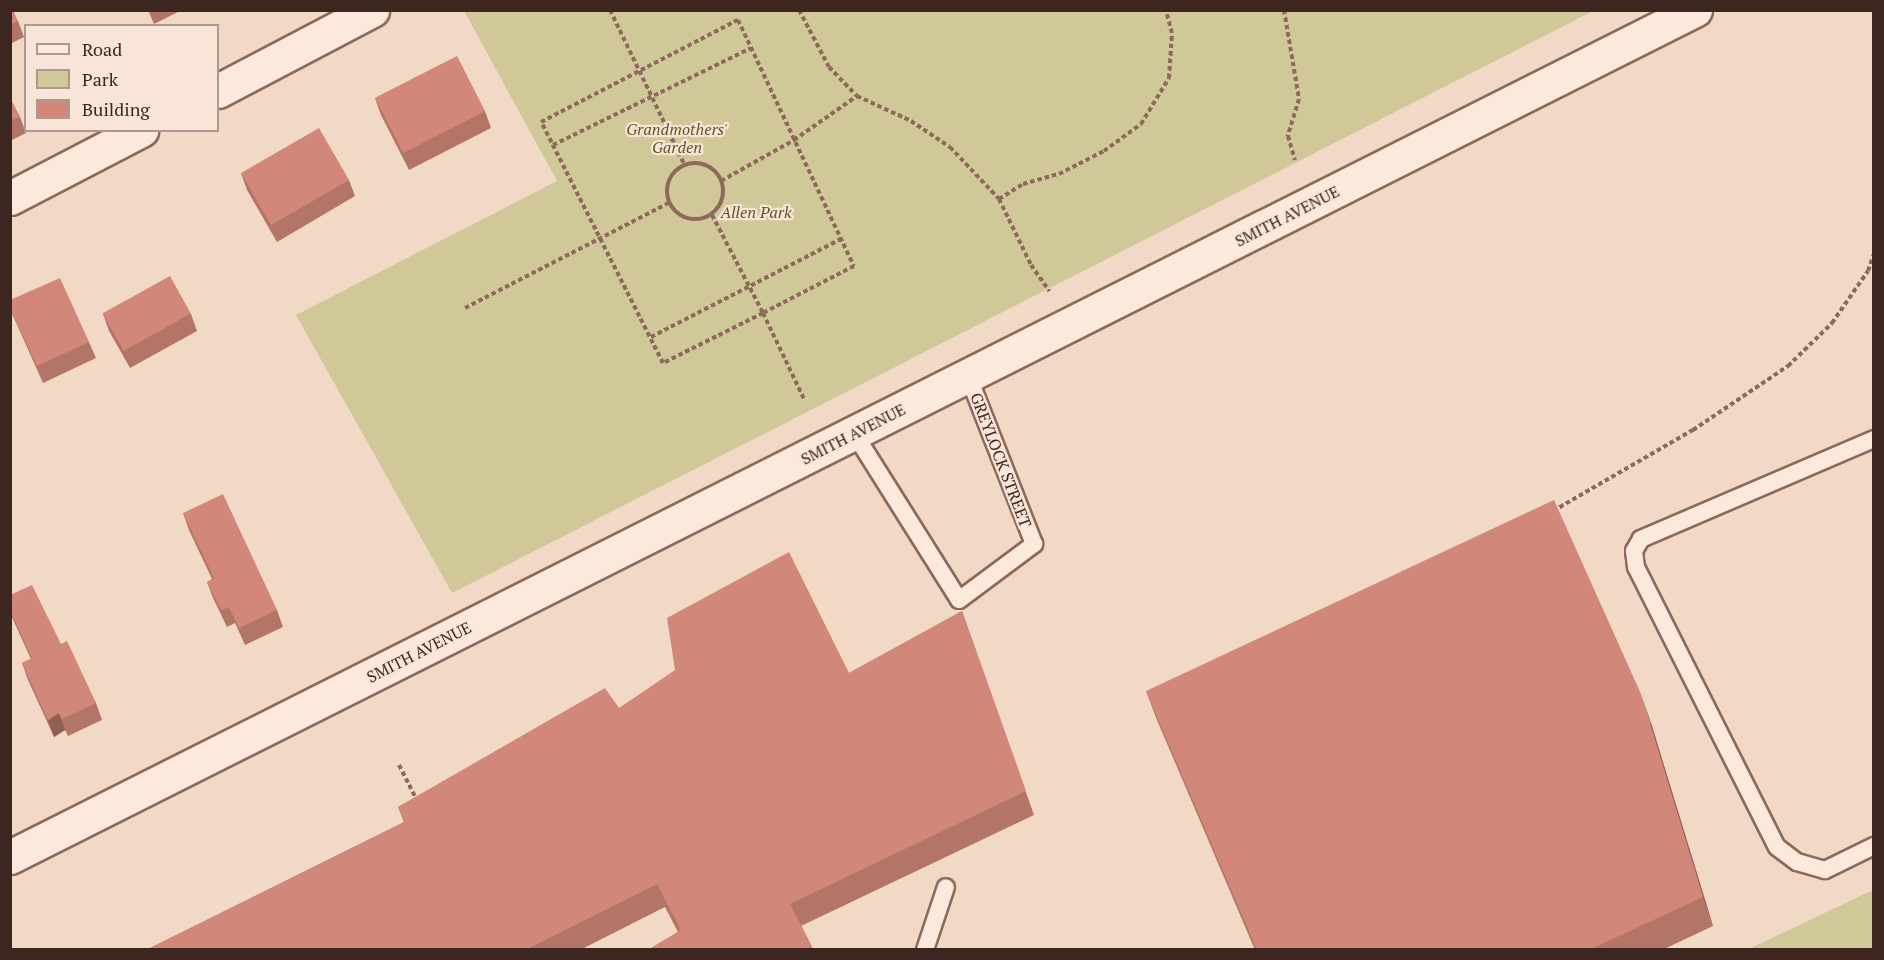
<!DOCTYPE html>
<html>
<head>
<meta charset="utf-8">
<style>
	body { margin:0 }
	#map { position:relative; width:1884px; height:960px; overflow:hidden; background:#f1d9c6; font-family:"PT Serif",serif }
	div>[style] { position:absolute }
	.green>* { inset:0; background:#d0c899 }
	.path>* { height:4px; margin-top:-2px; transform-origin:0; background:repeating-linear-gradient(90deg,#8e685b 0 4.5px,transparent 0 7.5px) }
	.path>.ring { margin:-2px; padding:0; box-sizing:content-box; background:none; border:4px solid #8e685b; border-radius:50% }
	.roads { filter:drop-shadow(2px 0 #8e685b) drop-shadow(-2px 0 #8e685b) drop-shadow(0 2px #8e685b) drop-shadow(0 -2px #8e685b) }
	.service>* { height:16px; margin:-8px; padding:0 8px; transform-origin:8px; border-radius:8px; background:#fbe9db }
	.minor>* { height:33px; margin:-16.5px; padding:0 16.5px; transform-origin:16.5px; border-radius:16.5px; background:#fbe9db }
	.wall>* { inset:0; background:#b47569 }
	.shaded-wall>* { inset:0; background:#925f55 }
	.building>* { inset:0; background:#d1887a; transform-origin:0 0 }
	span { translate:-50% -50%; white-space:nowrap; text-align:center; line-height:1.15; -webkit-text-stroke:4.5px #f8e5d7; paint-order:stroke }
	.park-label { font-size:16px; color:#5b5a25; font-style:italic }
	.street-label { font-size:16px; color:#3d261f }
	.frame { position:absolute; inset:0; border:12px solid #3d261f; pointer-events:none }
	.legend { position:absolute; left:24px; top:24px; width:195px; height:108px; box-sizing:border-box; background:#f8e5d7; border:2px solid #ad998d; margin:0; padding:8px 10px; list-style:none; font-size:18px; color:#3d261f }
	.legend li { display:flex; align-items:center; gap:12px; height:30px }
	.legend b { width:30px; border:2px solid #ad998d }
</style>
</head>
<body>
<div id="map">
	<div class="green">
		<div style="clip-path:polygon(464px 11px,1593px 11px,452px 593px,296px 315px,557px 181px)"></div>
		<div style="clip-path:polygon(1873px 890px,1873px 949px,1749px 949px)"></div>
	</div>
	<div class="path">
		<div style="left:610px;top:10px;width:171px;rotate:64.3deg"></div>
		<div style="left:799px;top:10px;width:64px;rotate:62.2deg"></div>
		<div style="left:829px;top:67px;width:40px;rotate:46deg"></div>
		<div style="left:857px;top:96px;width:60px;rotate:24.8deg"></div>
		<div style="left:911px;top:121px;width:47px;rotate:33.7deg"></div>
		<div style="left:950px;top:147px;width:71px;rotate:46.7deg"></div>
		<div style="left:999px;top:199px;width:73px;rotate:64.1deg"></div>
		<div style="left:1031px;top:265px;width:32px;rotate:55deg"></div>
		<div style="left:1284px;top:10px;width:90px;rotate:80.4deg"></div>
		<div style="left:1299px;top:99px;width:39px;rotate:107deg"></div>
		<div style="left:1288px;top:136px;width:25px;rotate:74deg"></div>
		<div style="left:553px;top:145px;width:220px;rotate:-26.1deg"></div>
		<div class="ring" style="left:667px;top:163px;width:52px;height:52px"></div>
		<div style="left:721px;top:181px;width:84px;rotate:-29.3deg"></div>
		<div style="left:794px;top:140px;width:77px;rotate:-34.9deg"></div>
		<div style="left:999px;top:199px;width:28px;rotate:-32deg"></div>
		<div style="left:1023px;top:184px;width:37px;rotate:-16deg"></div>
		<div style="left:1059px;top:174px;width:51px;rotate:-27.1deg"></div>
		<div style="left:1104px;top:151px;width:46px;rotate:-36.1deg"></div>
		<div style="left:1141px;top:124px;width:54px;rotate:-58.7deg"></div>
		<div style="left:1169px;top:78px;width:45px;rotate:-86.2deg"></div>
		<div style="left:1172px;top:33px;width:24px;rotate:-105deg"></div>
		<div style="left:712px;top:215px;width:110px;rotate:62.5deg"></div>
		<div style="left:763px;top:313px;width:112px;rotate:153.4deg"></div>
		<div style="left:663px;top:363px;width:270px;rotate:-116.8deg"></div>
		<div style="left:541px;top:122px;width:222px;rotate:-27.4deg"></div>
		<div style="left:738px;top:20px;width:272px;rotate:64.8deg"></div>
		<div style="left:854px;top:266px;width:102px;rotate:152.7deg"></div>
		<div style="left:763px;top:313px;width:95px;rotate:64.5deg"></div>
		<div style="left:465px;top:308px;width:229px;rotate:-27.3deg"></div>
		<div style="left:651px;top:337px;width:214px;rotate:-27.3deg"></div>
		<div style="left:1553px;top:511px;width:162px;rotate:-30.1deg"></div>
		<div style="left:1693px;top:430px;width:115px;rotate:-34deg"></div>
		<div style="left:1788px;top:366px;width:62px;rotate:-44.3deg"></div>
		<div style="left:1832px;top:323px;width:63px;rotate:-55.3deg"></div>
		<div style="left:1868px;top:271px;width:18px;rotate:-71deg"></div>
		<div style="left:399px;top:765px;width:38px;rotate:63deg"></div>
	</div>
	<div class="roads">
		<div class="service">
			<div style="left:854px;top:433px;width:197px;rotate:57.8deg"></div>
			<div style="left:959px;top:600px;width:94px;rotate:-36.7deg"></div>
			<div style="left:1034px;top:544px;width:180px;rotate:-111.4deg"></div>
			<div style="left:1874px;top:439px;width:254px;rotate:156.8deg"></div>
			<div style="left:1641px;top:539px;width:14px;rotate:120deg"></div>
			<div style="left:1634px;top:551px;width:16px;rotate:83deg"></div>
			<div style="left:1636px;top:567px;width:313px;rotate:63.3deg"></div>
			<div style="left:1777px;top:847px;width:25px;rotate:37deg"></div>
			<div style="left:1797px;top:862px;width:29px;rotate:16deg"></div>
			<div style="left:1825px;top:870px;width:55px;rotate:-26.1deg"></div>
			<div style="left:925px;top:950px;width:66px;rotate:-71.6deg"></div>
		</div>
		<div class="minor">
			<div style="left:218px;top:91px;width:174px;rotate:-27.7deg"></div>
			<div style="left:10px;top:198px;width:148px;rotate:-27.4deg"></div>
			<div style="left:10px;top:857px;width:1886px;rotate:-26.69deg"></div>
		</div>
	</div>
	<div class="wall">
		<div style="clip-path:polygon(10px 10px,18px 21px,24px 37px,10px 44px)"></div>
		<div style="clip-path:polygon(148px 10px,182px 10px,154px 24px)"></div>
		<div style="clip-path:polygon(10px 98px,20px 117px,26px 133px,10px 141px)"></div>
		<div style="clip-path:polygon(375px 98px,485px 111px,491px 128px,409px 170px,381px 115px)"></div>
		<div style="clip-path:polygon(241px 173px,349px 180px,355px 196px,277px 242px,247px 190px)"></div>
		<div style="clip-path:polygon(10px 300px,89px 342px,96px 358px,43px 383px,14px 318px,10px 310px)"></div>
		<div style="clip-path:polygon(103px 314px,191px 314px,197px 331px,130px 368px,109px 331px)"></div>
		<div style="clip-path:polygon(183px 513px,277px 610px,283px 627px,245px 645px,235px 623px,227px 627px,213px 598px,207px 582px,212px 579px,189px 530px)"></div>
		<div style="clip-path:polygon(10px 595px,61px 644px,96px 703px,102px 720px,68px 736px,65px 730px,54px 737px,28px 680px,22px 663px,31px 659px,10px 613px)"></div>
		<div style="clip-path:polygon(962px 611px,1034px 815px,801px 926px,813px 950px,648px 950px,678px 932px,665px 907px,580px 950px,146px 950px,404px 822px,398px 807px,619px 708px,849px 673px)"></div>
		<div style="clip-path:polygon(1146px 691px,1651px 723px,1713px 926px,1662px 950px,1255px 950px,1157px 720px)"></div>
	</div>
	<div class="shaded-wall">
		<div style="clip-path:polygon(1641px 694px,1651px 723px,1713px 926px,1703px 897px)"></div>
		<div style="clip-path:polygon(59px 713px,65px 730px,54px 737px,48px 720px)"></div>
	</div>
	<div class="building">
		<div style="clip-path:polygon(10px 10px,13px 10px,18px 21px,10px 25px)"></div>
		<div style="left:457px;top:56px;width:62px;height:92px;rotate:63deg"></div>
		<div style="clip-path:polygon(10px 98px,20px 117px,10px 121px)"></div>
		<div style="left:319px;top:128px;width:60px;height:90px;rotate:60deg"></div>
		<div style="left:170px;top:276px;width:43px;height:77px;rotate:61deg"></div>
		<div style="clip-path:polygon(60px 278px,89px 342px,37px 366px,10px 308px,10px 300px)"></div>
		<div style="clip-path:polygon(223px 494px,277px 610px,239px 628px,229px 607px,221px 610px,207px 582px,214px 578px,183px 513px)"></div>
		<div style="clip-path:polygon(1554px 500px,1641px 694px,1703px 897px,1589px 950px,1257px 950px,1146px 691px)"></div>
		<div style="clip-path:polygon(789px 552px,849px 673px,962px 611px,1026px 791px,790px 904px,812px 946px,805px 950px,648px 950px,681px 930px,657px 884px,525px 950px,146px 950px,405px 822px,398px 807px,605px 688px,619px 708px,675px 670px,667px 618px)"></div>
		<div style="clip-path:polygon(32px 585px,61px 644px,67px 641px,96px 703px,62px 719px,59px 713px,48px 720px,22px 663px,32px 658px,10px 610px,10px 595px)"></div>
	</div>
	<div class="park-label">
		<span style="left:677px;top:138px">Grandmothers'<br>Garden</span>
		<span style="left:756px;top:212px">Allen Park</span>
	</div>
	<div class="street-label">
		<span style="left:1287px;top:216px;rotate:-27deg">SMITH AVENUE</span>
		<span style="left:853px;top:434px;rotate:-27deg">SMITH AVENUE</span>
		<span style="left:1001px;top:460px;rotate:69deg">GREYLOCK STREET</span>
		<span style="left:419px;top:652px;rotate:-27deg">SMITH AVENUE</span>
	</div>
	<div class="frame"></div>
	<ul class="legend">
	<li><b style="height:8px;background:#fbe9db"></b>Road</li>
	<li><b style="height:16px;background:#d0c899"></b>Park</li>
	<li><b style="height:16px;background:#d1887a"></b>Building</li>
	</ul>
</div>
</body>
</html>
